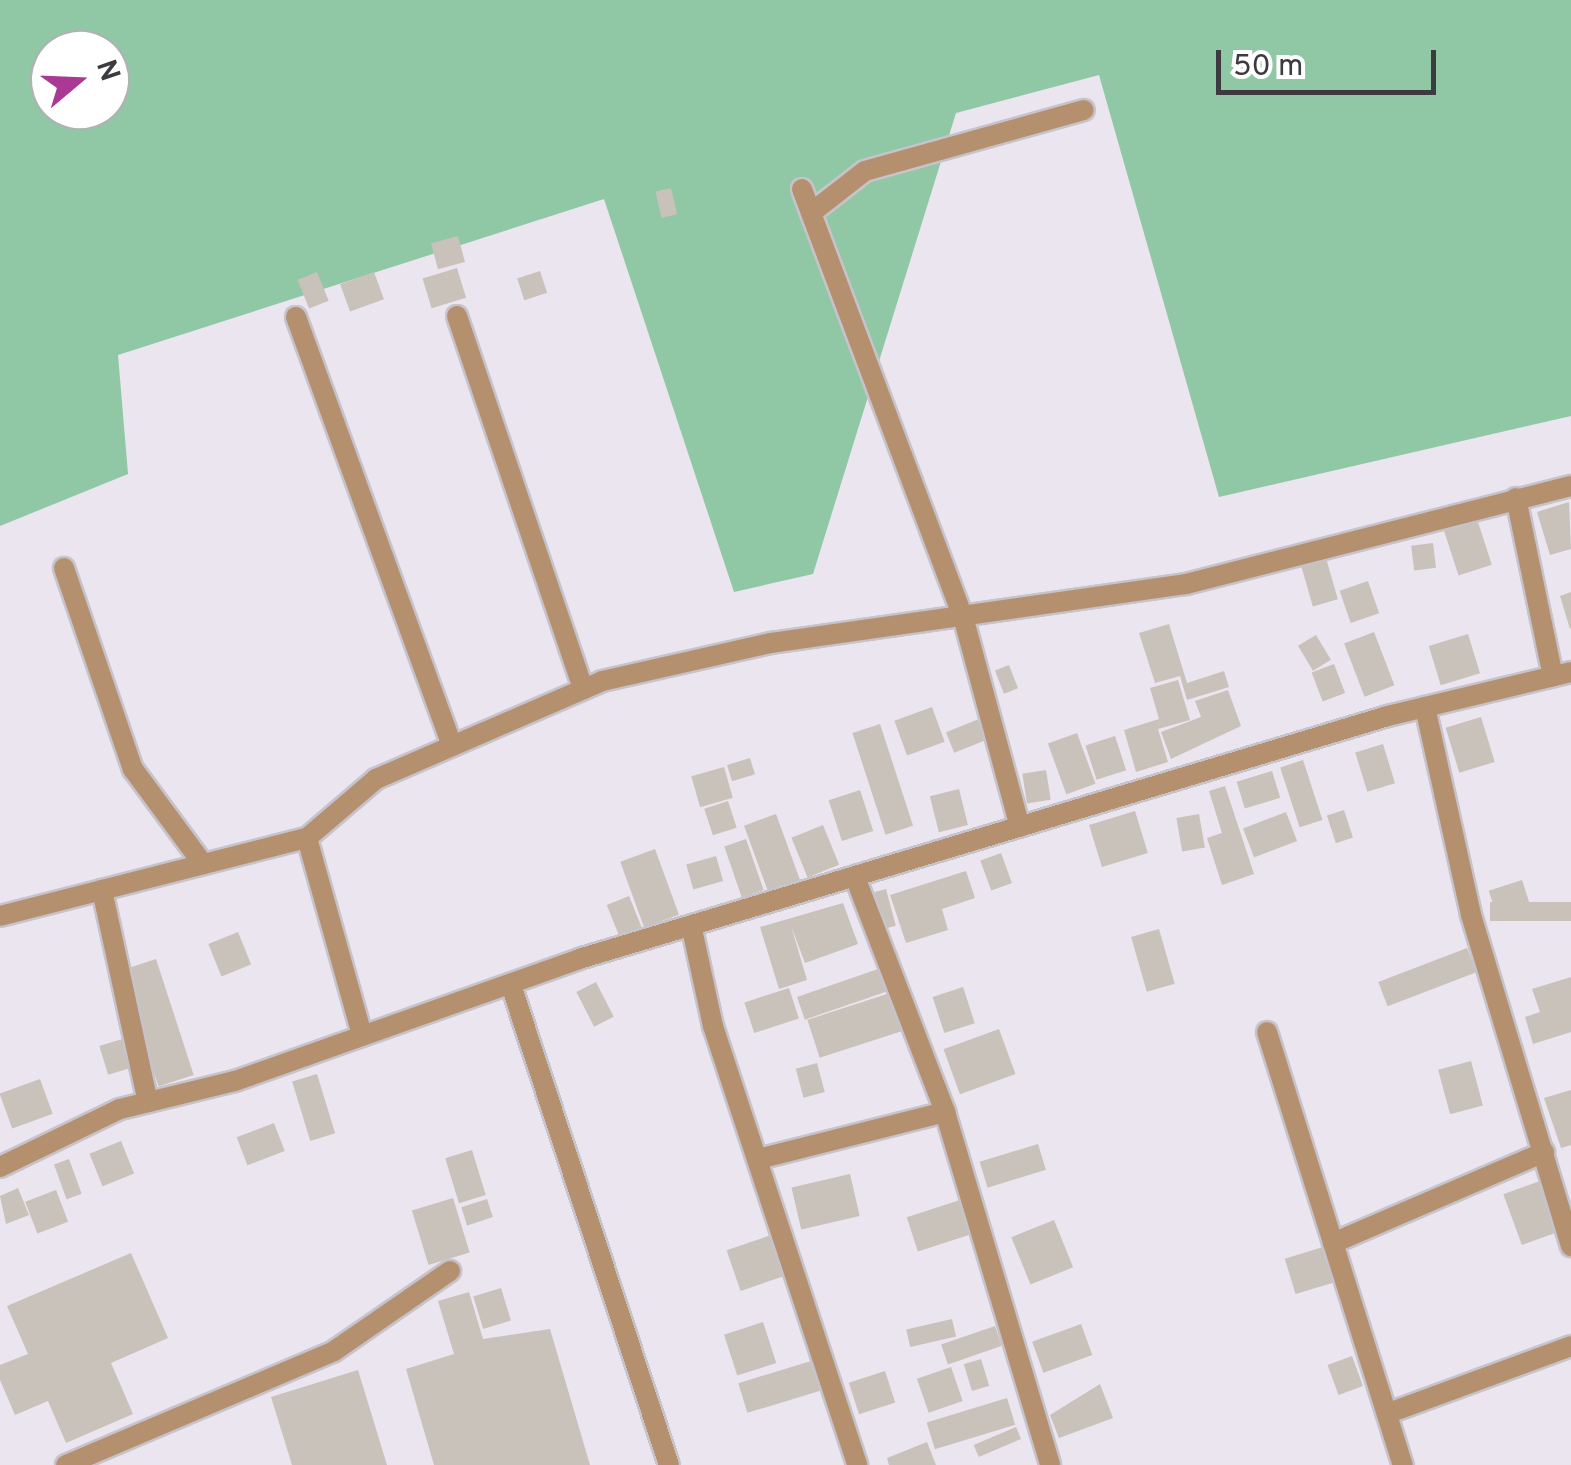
<!DOCTYPE html>
<html>
<head>
<meta charset="utf-8">
<style>
	body { margin:0 }
	#map { position:relative; width:1571px; height:1465px; overflow:hidden; background:#eae5ee; font-family:Overpass,sans-serif }
	div>[style] { position:absolute }
	.green>* { inset:0; background:#90c7a5 }
	.building>* { inset:0; background:#c9c2ba; transform-origin:0 0 }
	.roads { filter:drop-shadow(2px 0 #c7c3cb) drop-shadow(-2px 0 #c7c3cb) drop-shadow(0 2px #c7c3cb) drop-shadow(0 -2px #c7c3cb) }
	.street>* { height:20px; margin:-10px; padding:0 10px; transform-origin:10px; border-radius:10px; background:#b4906f }
	span { translate:-50% -50%; white-space:nowrap; text-align:center; line-height:1.15; -webkit-text-stroke:8px #fff; paint-order:stroke }
	.north { position:absolute; left:30px; top:30px; width:100px; height:100px; box-sizing:border-box; background:#fff; border:2px solid #b1b1b2; border-radius:50%; rotate:71deg; font-size:28px; font-weight:700; line-height:40px; text-align:center; color:#3d3b3f }
	.north::after { content:''; display:block; margin:auto; width:35px; height:45px; background:#aa3995; clip-path:polygon(50% 0,100% 100%,50% 72%,0 100%) }
	.scale { position:absolute; left:1216px; top:50px; width:220px; height:45px; box-sizing:border-box; border:5px solid #3d3b3f; border-top:0; padding-left:12px; font-size:30px; line-height:35px; white-space:nowrap; color:#3d3b3f; -webkit-text-stroke:8px #fff; paint-order:stroke }
</style>
</head>
<body>
<div id="map">
	<div class="green">
		<div style="clip-path:polygon(evenodd,0 0,1571px 0,1571px 416px,1219px 497px,1099px 75px,956px 113px,813px 574px,734px 592px,604px 199px,118px 355px,128px 474px,0 526px,0 0,50px 50px,110px 50px,110px 110px,50px 110px,50px 50px)"></div>
	</div>
	<div class="building">
		<div style="left:671px;top:188px;width:27px;height:16px;rotate:77deg"></div>
		<div style="left:458px;top:236px;width:27px;height:28px;rotate:75deg"></div>
		<div style="left:457px;top:268px;width:31px;height:36px;rotate:73deg"></div>
		<div style="left:540px;top:271px;width:23px;height:24px;rotate:72deg"></div>
		<div style="left:317px;top:272px;width:31px;height:21px;rotate:68deg"></div>
		<div style="left:374px;top:272px;width:29px;height:36px;rotate:70deg"></div>
		<div style="clip-path:polygon(1569px 502px,1571px 549px,1550px 555px,1537px 512px)"></div>
		<div style="left:1477px;top:519px;width:48px;height:35px;rotate:72deg"></div>
		<div style="left:1433px;top:543px;width:25px;height:22px;rotate:83deg"></div>
		<div style="left:1326px;top:558px;width:43px;height:26px;rotate:74deg"></div>
		<div style="left:1368px;top:581px;width:34px;height:30px;rotate:71deg"></div>
		<div style="clip-path:polygon(1571px 592px,1571px 628px,1570px 629px,1560px 596px)"></div>
		<div style="clip-path:polygon(1169px 624px,1187px 683px,1224px 671px,1229px 687px,1187px 700px,1180px 676px,1155px 683px,1139px 633px)"></div>
		<div style="left:1374px;top:632px;width:57px;height:32px;rotate:69deg"></div>
		<div style="left:1468px;top:634px;width:41px;height:41px;rotate:73deg"></div>
		<div style="left:1316px;top:635px;width:29px;height:21px;rotate:59deg"></div>
		<div style="left:1334px;top:664px;width:31px;height:24px;rotate:69deg"></div>
		<div style="left:1009px;top:665px;width:25px;height:15px;rotate:69deg"></div>
		<div style="clip-path:polygon(1178px 680px,1190px 720px,1158px 729px,1168px 762px,1136px 772px,1124px 730px,1159px 719px,1150px 688px)"></div>
		<div style="clip-path:polygon(1228px 690px,1241px 726px,1171px 759px,1161px 732px,1201px 717px,1195px 701px)"></div>
		<div style="left:932px;top:707px;width:37px;height:40px;rotate:70deg"></div>
		<div style="left:984px;top:717px;width:22px;height:41px;rotate:68deg"></div>
		<div style="left:1481px;top:717px;width:47px;height:37px;rotate:73deg"></div>
		<div style="left:880px;top:724px;width:107px;height:29px;rotate:72deg"></div>
		<div style="left:1077px;top:733px;width:54px;height:31px;rotate:70deg"></div>
		<div style="left:1115px;top:736px;width:36px;height:31px;rotate:72deg"></div>
		<div style="left:1383px;top:744px;width:41px;height:29px;rotate:73deg"></div>
		<div style="left:750px;top:758px;width:17px;height:24px;rotate:73deg"></div>
		<div style="left:1303px;top:760px;width:63px;height:24px;rotate:72deg"></div>
		<div style="left:724px;top:767px;width:32px;height:34px;rotate:74deg"></div>
		<div style="left:1046px;top:770px;width:30px;height:24px;rotate:81deg"></div>
		<div style="left:1272px;top:771px;width:28px;height:37px;rotate:73deg"></div>
		<div style="clip-path:polygon(1225px 786px,1254px 874px,1222px 885px,1207px 838px,1222px 833px,1209px 791px)"></div>
		<div style="left:959px;top:789px;width:37px;height:30px;rotate:76deg"></div>
		<div style="left:860px;top:790px;width:43px;height:33px;rotate:72deg"></div>
		<div style="left:728px;top:801px;width:28px;height:25px;rotate:72deg"></div>
		<div style="left:1344px;top:810px;width:29px;height:18px;rotate:72deg"></div>
		<div style="left:1135px;top:811px;width:44px;height:48px;rotate:73deg"></div>
		<div style="left:1286px;top:812px;width:31px;height:46px;rotate:69deg"></div>
		<div style="left:776px;top:814px;width:76px;height:34px;rotate:70deg"></div>
		<div style="left:1199px;top:814px;width:34px;height:23px;rotate:80deg"></div>
		<div style="left:823px;top:825px;width:43px;height:34px;rotate:68deg"></div>
		<div style="left:746px;top:839px;width:54px;height:23px;rotate:71deg"></div>
		<div style="left:655px;top:849px;width:70px;height:37px;rotate:70deg"></div>
		<div style="left:1001px;top:853px;width:32px;height:22px;rotate:70deg"></div>
		<div style="left:716px;top:856px;width:26px;height:31px;rotate:74deg"></div>
		<div style="clip-path:polygon(966px 871px,975px 898px,942px 909px,948px 930px,906px 943px,890px 895px)"></div>
		<div style="left:1522px;top:880px;width:32px;height:35px;rotate:72deg"></div>
		<div style="left:886px;top:889px;width:38px;height:17px;rotate:75deg"></div>
		<div style="left:629px;top:896px;width:35px;height:24px;rotate:68deg"></div>
		<div style="left:1571px;top:902px;width:19px;height:81px;rotate:90deg"></div>
		<div style="clip-path:polygon(843px 903px,858px 944px,805px 963px,791px 926px,807px 980px,779px 989px,760px 927px)"></div>
		<div style="left:1159px;top:929px;width:57px;height:29px;rotate:74deg"></div>
		<div style="left:238px;top:932px;width:35px;height:32px;rotate:68deg"></div>
		<div style="left:1467px;top:948px;width:26px;height:95px;rotate:69deg"></div>
		<div style="left:156px;top:959px;width:122px;height:37px;rotate:72deg"></div>
		<div style="left:884px;top:967px;width:24px;height:92px;rotate:71deg"></div>
		<div style="clip-path:polygon(1571px 977px,1571px 1032px,1533px 1044px,1525px 1017px,1540px 1012px,1532px 989px)"></div>
		<div style="left:596px;top:982px;width:39px;height:22px;rotate:63deg"></div>
		<div style="left:963px;top:987px;width:38px;height:32px;rotate:72deg"></div>
		<div style="left:789px;top:988px;width:32px;height:47px;rotate:72deg"></div>
		<div style="left:893px;top:992px;width:40px;height:90px;rotate:72deg"></div>
		<div style="left:999px;top:1029px;width:48px;height:59px;rotate:70deg"></div>
		<div style="left:129px;top:1037px;width:30px;height:31px;rotate:73deg"></div>
		<div style="left:1471px;top:1061px;width:46px;height:34px;rotate:75deg"></div>
		<div style="left:817px;top:1063px;width:30px;height:22px;rotate:75deg"></div>
		<div style="left:317px;top:1074px;width:62px;height:26px;rotate:73deg"></div>
		<div style="left:40px;top:1079px;width:37px;height:43px;rotate:70deg"></div>
		<div style="clip-path:polygon(1571px 1090px,1571px 1145px,1561px 1148px,1544px 1098px)"></div>
		<div style="left:274px;top:1123px;width:30px;height:40px;rotate:69deg"></div>
		<div style="left:121px;top:1141px;width:35px;height:34px;rotate:68deg"></div>
		<div style="left:1038px;top:1144px;width:27px;height:61px;rotate:73deg"></div>
		<div style="left:472px;top:1150px;width:47px;height:28px;rotate:73deg"></div>
		<div style="left:69px;top:1159px;width:37px;height:16px;rotate:70deg"></div>
		<div style="left:850px;top:1174px;width:43px;height:60px;rotate:77deg"></div>
		<div style="left:1540px;top:1181px;width:54px;height:39px;rotate:70deg"></div>
		<div style="clip-path:polygon(18px 1188px,29px 1215px,6px 1224px,0 1196px)"></div>
		<div style="left:56px;top:1190px;width:34px;height:33px;rotate:69deg"></div>
		<div style="left:453px;top:1198px;width:57px;height:43px;rotate:73deg"></div>
		<div style="left:487px;top:1199px;width:19px;height:27px;rotate:72deg"></div>
		<div style="left:960px;top:1200px;width:36px;height:56px;rotate:72deg"></div>
		<div style="left:1054px;top:1220px;width:51px;height:46px;rotate:68deg"></div>
		<div style="left:771px;top:1235px;width:43px;height:47px;rotate:71deg"></div>
		<div style="left:1323px;top:1247px;width:37px;height:40px;rotate:73deg"></div>
		<div style="clip-path:polygon(131px 1253px,168px 1338px,111px 1363px,133px 1414px,66px 1443px,48px 1401px,15px 1415px,0 1380px,0 1365px,28px 1354px,7px 1306px)"></div>
		<div style="left:501px;top:1288px;width:34px;height:29px;rotate:73deg"></div>
		<div style="clip-path:polygon(469px 1292px,483px 1339px,550px 1329px,590px 1465px,434px 1465px,406px 1369px,454px 1354px,438px 1301px)"></div>
		<div style="left:952px;top:1319px;width:18px;height:47px;rotate:77deg"></div>
		<div style="left:763px;top:1322px;width:43px;height:41px;rotate:72deg"></div>
		<div style="left:1081px;top:1324px;width:33px;height:52px;rotate:70deg"></div>
		<div style="left:995px;top:1326px;width:21px;height:57px;rotate:71deg"></div>
		<div style="left:1352px;top:1356px;width:32px;height:26px;rotate:70deg"></div>
		<div style="left:981px;top:1359px;width:28px;height:18px;rotate:73deg"></div>
		<div style="left:811px;top:1361px;width:31px;height:76px;rotate:73deg"></div>
		<div style="left:951px;top:1367px;width:36px;height:36px;rotate:71deg"></div>
		<div style="clip-path:polygon(358px 1370px,387px 1465px,292px 1465px,271px 1397px)"></div>
		<div style="left:885px;top:1371px;width:33px;height:38px;rotate:72deg"></div>
		<div style="clip-path:polygon(1100px 1384px,1113px 1418px,1059px 1438px,1050px 1415px)"></div>
		<div style="left:1007px;top:1398px;width:28px;height:84px;rotate:73deg"></div>
		<div style="left:1016px;top:1427px;width:13px;height:46px;rotate:67deg"></div>
		<div style="clip-path:polygon(927px 1442px,936px 1465px,889px 1465px,887px 1458px)"></div>
	</div>
	<div class="roads">
		<div class="street">
			<div style="left:802px;top:189px;width:460px;rotate:69.4deg"></div>
			<div style="left:964px;top:620px;width:214px;rotate:74.9deg"></div>
			<div style="left:811px;top:213px;width:68px;rotate:-37.9deg"></div>
			<div style="left:865px;top:171px;width:227px;rotate:-15.6deg"></div>
			<div style="left:457px;top:316px;width:394px;rotate:71.3deg"></div>
			<div style="left:296px;top:317px;width:456px;rotate:70deg"></div>
			<div style="left:1516px;top:498px;width:182px;rotate:78.3deg"></div>
			<div style="left:64px;top:568px;width:213px;rotate:71.1deg"></div>
			<div style="left:133px;top:769px;width:118px;rotate:53.6deg"></div>
			<div style="left:1425px;top:707px;width:213px;rotate:77.5deg"></div>
			<div style="left:1471px;top:915px;width:346px;rotate:73.2deg"></div>
			<div style="left:307px;top:838px;width:200px;rotate:74.4deg"></div>
			<div style="left:855px;top:877px;width:252px;rotate:69deg"></div>
			<div style="left:945px;top:1112px;width:368px;rotate:73.4deg"></div>
			<div style="left:102px;top:890px;width:217px;rotate:77.8deg"></div>
			<div style="left:0;top:916px;width:317px;rotate:-14.3deg"></div>
			<div style="left:307px;top:838px;width:91px;rotate:-40.5deg"></div>
			<div style="left:376px;top:779px;width:246px;rotate:-23.4deg"></div>
			<div style="left:602px;top:681px;width:173px;rotate:-12.7deg"></div>
			<div style="left:771px;top:643px;width:419px;rotate:-8.1deg"></div>
			<div style="left:1186px;top:584px;width:397px;rotate:-14.3deg"></div>
			<div style="left:692px;top:929px;width:99px;rotate:77.8deg"></div>
			<div style="left:713px;top:1026px;width:462px;rotate:71.8deg"></div>
			<div style="left:511px;top:985px;width:505px;rotate:71.78deg"></div>
			<div style="left:1267px;top:1032px;width:454px;rotate:72.6deg"></div>
			<div style="left:762px;top:1158px;width:189px;rotate:-14.1deg"></div>
			<div style="left:0;top:1167px;width:133px;rotate:-25.8deg"></div>
			<div style="left:120px;top:1109px;width:118px;rotate:-13.7deg"></div>
			<div style="left:235px;top:1081px;width:365px;rotate:-19.5deg"></div>
			<div style="left:579px;top:959px;width:845px;rotate:-16.72deg"></div>
			<div style="left:1388px;top:716px;width:188px;rotate:-13.5deg"></div>
			<div style="left:1333px;top:1243px;width:230px;rotate:-23.3deg"></div>
			<div style="left:1389px;top:1413px;width:194px;rotate:-20.2deg"></div>
			<div style="left:66px;top:1465px;width:291px;rotate:-23deg"></div>
			<div style="left:334px;top:1351px;width:141px;rotate:-34.6deg"></div>
		</div>
	</div>
	<div class="north">N</div>
	<div class="scale">50 m</div>
</div>
</body>
</html>
